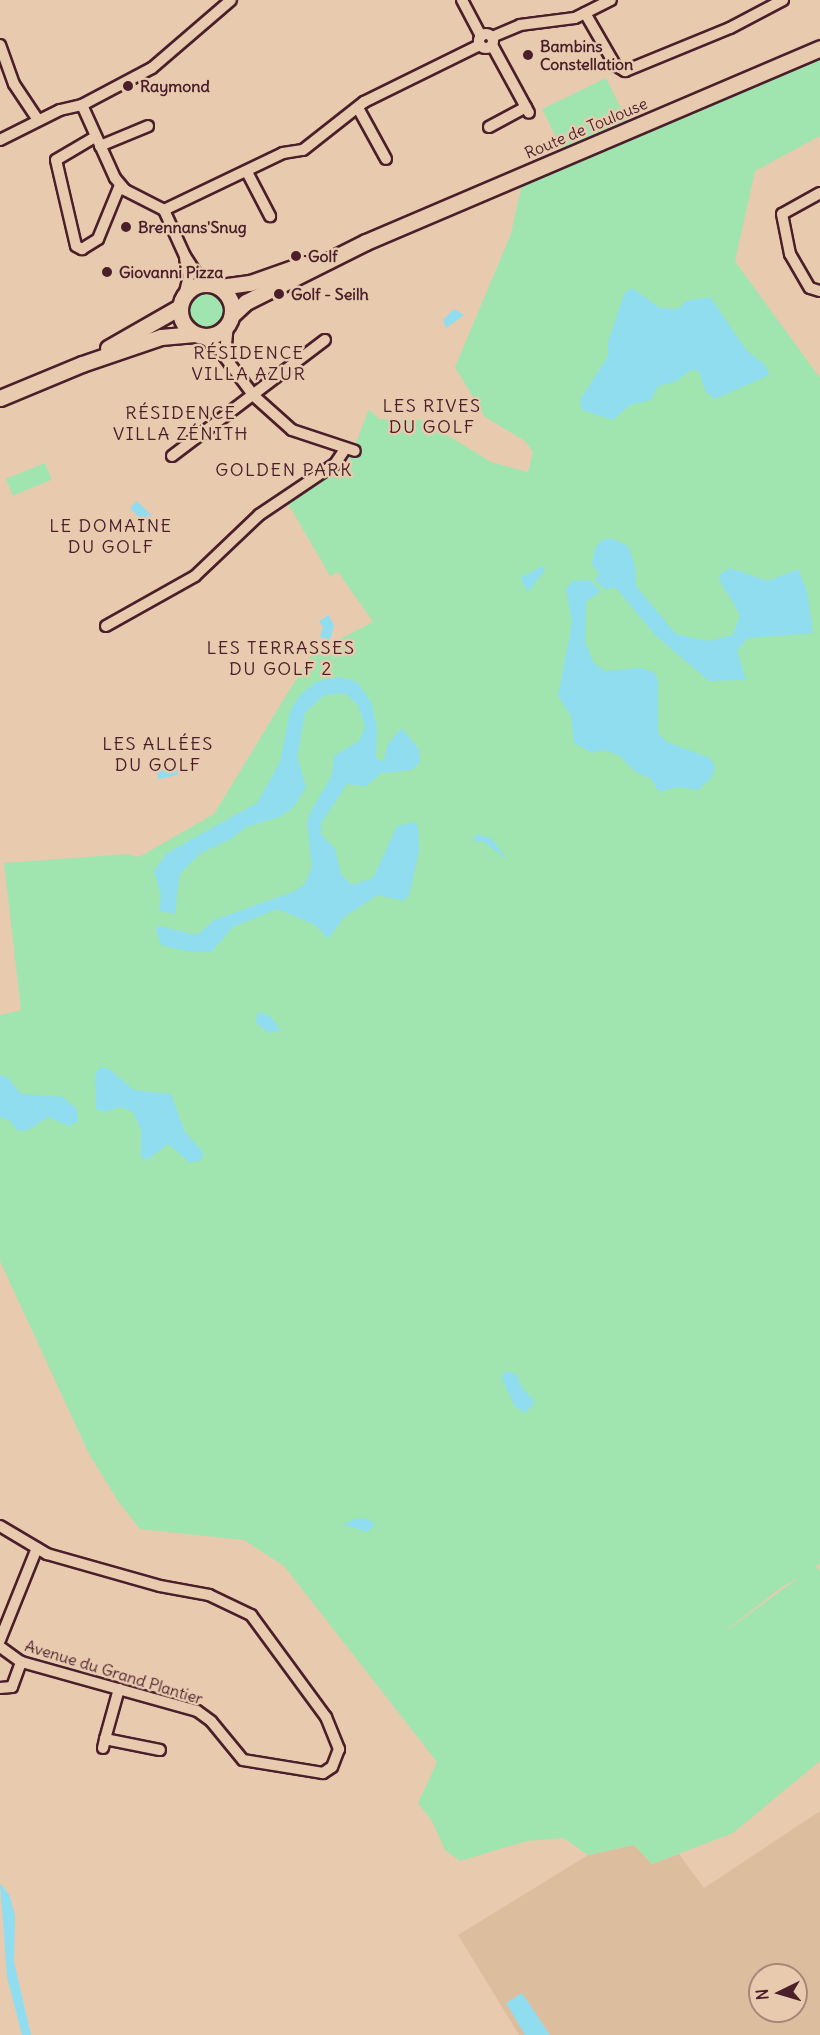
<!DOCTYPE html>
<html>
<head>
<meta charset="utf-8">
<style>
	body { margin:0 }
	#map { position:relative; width:820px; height:2035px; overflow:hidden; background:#e8cbaf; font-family:Delius,sans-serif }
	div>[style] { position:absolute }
	.built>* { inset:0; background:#dcbe9f }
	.green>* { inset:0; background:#a0e4b0; transform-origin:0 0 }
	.round { border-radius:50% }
	.water>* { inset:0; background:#90ddf0; transform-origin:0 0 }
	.roads { filter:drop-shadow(2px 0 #4a1f2b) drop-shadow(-2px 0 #4a1f2b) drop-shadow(0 2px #4a1f2b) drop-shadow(0 -2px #4a1f2b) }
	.street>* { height:10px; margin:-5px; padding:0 5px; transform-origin:5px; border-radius:5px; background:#e8cbaf }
	.street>.ring { margin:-5px; padding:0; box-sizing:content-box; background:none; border:10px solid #e8cbaf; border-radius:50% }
	.secondary>* { height:15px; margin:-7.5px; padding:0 7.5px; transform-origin:7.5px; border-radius:7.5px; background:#e8cbaf }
	.secondary>.ring { margin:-7.5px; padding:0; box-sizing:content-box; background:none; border:15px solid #e8cbaf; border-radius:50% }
	.dots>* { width:16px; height:16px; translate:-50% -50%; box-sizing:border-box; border:3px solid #e8cbaf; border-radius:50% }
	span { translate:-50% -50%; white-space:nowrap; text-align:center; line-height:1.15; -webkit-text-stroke:5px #e8cbaf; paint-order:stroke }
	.poi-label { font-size:16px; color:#4a1f2b; font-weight:700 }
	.left { translate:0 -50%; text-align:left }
	.street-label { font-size:16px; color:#4a1f2b }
	.neighbourhood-label { font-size:18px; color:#4a1f2b; letter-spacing:1.5px }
	.north { position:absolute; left:748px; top:1963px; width:60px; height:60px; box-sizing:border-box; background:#e8cbaf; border:2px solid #a9867a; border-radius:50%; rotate:265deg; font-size:16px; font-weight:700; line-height:24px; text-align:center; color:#4a1f2b }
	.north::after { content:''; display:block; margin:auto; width:21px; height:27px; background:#4a1f2b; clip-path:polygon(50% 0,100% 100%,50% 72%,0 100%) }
</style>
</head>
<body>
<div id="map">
	<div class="built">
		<div style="clip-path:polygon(evenodd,820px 1811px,820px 2035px,519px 2035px,458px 1935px,588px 1855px,634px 1845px,652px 1864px,679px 1854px,704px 1888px,820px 1811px,760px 1975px,796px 1975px,796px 2011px,760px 2011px,760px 1975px)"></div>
	</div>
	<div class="green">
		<div style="clip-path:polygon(evenodd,820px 52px,820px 136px,755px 171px,735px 261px,820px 378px,820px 1563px,816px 1566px,820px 1571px,820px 1761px,733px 1833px,652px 1864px,634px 1845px,588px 1855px,563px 1838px,527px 1841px,460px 1861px,445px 1850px,432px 1821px,418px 1803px,437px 1762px,284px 1566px,244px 1540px,140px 1529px,118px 1501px,89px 1454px,0 1261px,0 1015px,21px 1010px,4px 863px,126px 854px,139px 857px,214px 814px,312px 653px,373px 622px,338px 572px,330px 576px,287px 502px,348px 463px,369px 409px,379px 419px,423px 420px,491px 462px,528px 472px,533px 452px,525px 441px,485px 417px,455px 367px,511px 234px,523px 179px,820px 52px,801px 1576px,726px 1631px,725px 1631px,779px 1589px,801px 1576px)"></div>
		<div style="left:606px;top:78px;width:49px;height:71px;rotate:64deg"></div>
		<div class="round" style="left:189px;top:291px;width:38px;height:38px"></div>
		<div style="left:45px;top:463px;width:18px;height:42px;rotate:68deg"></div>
	</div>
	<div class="water">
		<div style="clip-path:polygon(632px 288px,660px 308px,678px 309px,686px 301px,710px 297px,747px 351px,766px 366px,769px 375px,715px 399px,706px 392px,698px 370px,691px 370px,675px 382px,658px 386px,651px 400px,630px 405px,613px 420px,582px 410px,580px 400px,608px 356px,608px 342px,624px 294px)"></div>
		<div style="clip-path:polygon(454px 309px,464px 315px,446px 328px,443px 320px)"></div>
		<div style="left:137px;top:501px;width:21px;height:10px;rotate:45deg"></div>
		<div style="clip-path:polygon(611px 538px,628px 546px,635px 566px,636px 586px,676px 634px,708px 641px,733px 635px,740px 615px,719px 579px,720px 574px,730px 568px,768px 581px,798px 569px,807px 591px,813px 633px,748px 638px,737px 651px,746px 680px,709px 681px,656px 636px,616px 588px,605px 589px,595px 580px,599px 574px,592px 564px,595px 548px,602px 540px)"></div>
		<div style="clip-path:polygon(543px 566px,545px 570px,528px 592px,520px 578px)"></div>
		<div style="clip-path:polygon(589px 580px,601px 591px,586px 602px,585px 642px,594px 663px,605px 671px,640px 668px,654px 672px,658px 680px,658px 733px,667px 742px,710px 758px,715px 766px,712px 777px,698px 790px,677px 787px,659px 792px,651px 779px,634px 771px,619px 755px,603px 750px,592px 753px,574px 743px,571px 716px,558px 696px,572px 623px,566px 589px,572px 581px)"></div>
		<div style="clip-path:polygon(329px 615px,334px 626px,330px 640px,320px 637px,323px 627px,319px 621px)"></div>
		<div style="clip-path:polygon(339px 677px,357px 682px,371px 702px,377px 727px,376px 759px,384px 761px,387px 746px,401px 728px,419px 749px,420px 762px,412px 770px,381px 773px,367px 786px,347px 784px,321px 823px,321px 834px,335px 849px,341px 874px,352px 885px,373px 878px,397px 826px,415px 822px,418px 827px,419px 852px,409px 896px,403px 901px,378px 895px,344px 917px,328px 939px,315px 925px,278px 909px,233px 927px,211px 952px,190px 952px,161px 945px,156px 929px,159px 926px,197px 935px,214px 920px,295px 891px,305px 884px,312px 867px,307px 823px,310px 813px,332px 775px,334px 756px,359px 741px,365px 727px,358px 705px,345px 693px,324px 695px,305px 713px,297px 757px,306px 787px,294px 807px,279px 817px,246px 827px,231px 839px,201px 853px,184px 869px,179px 877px,175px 914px,159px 911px,161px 895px,154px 871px,167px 853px,257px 803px,280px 762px,290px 711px,300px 695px,316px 682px)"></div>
		<div style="left:176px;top:766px;width:9px;height:20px;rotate:77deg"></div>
		<div style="clip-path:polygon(477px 834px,492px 839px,507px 860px,483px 841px,474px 842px)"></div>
		<div style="clip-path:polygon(258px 1012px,270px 1016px,281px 1030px,269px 1033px,256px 1023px)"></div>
		<div style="clip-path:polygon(100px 1067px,109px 1069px,134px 1090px,171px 1094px,185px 1132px,203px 1152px,202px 1160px,190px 1163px,168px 1144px,147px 1160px,141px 1157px,141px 1130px,133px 1112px,121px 1107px,104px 1112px,96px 1109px,95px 1075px)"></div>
		<div style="clip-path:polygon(0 1075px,8px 1078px,21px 1094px,63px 1097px,77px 1109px,78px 1122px,69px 1126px,48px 1117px,28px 1130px,18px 1131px,10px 1121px,0 1117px)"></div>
		<div style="clip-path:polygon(507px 1371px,517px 1375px,522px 1388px,535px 1402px,526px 1413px,515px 1407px,503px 1381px,502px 1375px)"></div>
		<div style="clip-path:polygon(357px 1518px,367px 1519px,375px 1524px,368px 1532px,343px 1525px)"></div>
		<div style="clip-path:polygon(0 1883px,10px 1896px,15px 1916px,14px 1962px,31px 2035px,22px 2035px,7px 1977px)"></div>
		<div style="clip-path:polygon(522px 1993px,550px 2035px,525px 2035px,506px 2003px)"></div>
	</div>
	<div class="roads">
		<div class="street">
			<div style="left:462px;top:0;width:41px;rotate:62.2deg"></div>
			<div style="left:585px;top:13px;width:60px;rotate:60deg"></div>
			<div style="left:615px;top:65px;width:12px;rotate:31deg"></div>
			<div style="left:625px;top:71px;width:113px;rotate:-22.3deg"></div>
			<div style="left:730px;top:28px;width:60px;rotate:-27.8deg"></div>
			<div class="ring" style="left:479px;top:34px;width:4px;height:4px"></div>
			<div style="left:492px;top:37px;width:30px;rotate:-23deg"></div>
			<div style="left:520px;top:25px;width:55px;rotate:-7.3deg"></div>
			<div style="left:575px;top:18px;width:40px;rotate:-26.6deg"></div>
			<div style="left:0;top:45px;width:41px;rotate:70.3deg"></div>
			<div style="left:14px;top:84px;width:43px;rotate:56.3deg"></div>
			<div style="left:492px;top:45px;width:77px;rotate:61.4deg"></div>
			<div style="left:82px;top:105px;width:80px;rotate:65.7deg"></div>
			<div style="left:115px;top:178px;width:16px;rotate:50deg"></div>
			<div style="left:125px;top:190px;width:44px;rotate:27.1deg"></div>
			<div style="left:164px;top:210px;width:51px;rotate:65.5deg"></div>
			<div style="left:185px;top:256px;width:20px;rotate:57deg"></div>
			<div style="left:196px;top:273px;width:19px;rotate:35deg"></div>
			<div style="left:358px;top:108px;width:58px;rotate:61.2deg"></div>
			<div style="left:489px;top:127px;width:42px;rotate:-28.4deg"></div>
			<div style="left:95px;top:137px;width:45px;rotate:149.5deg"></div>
			<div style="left:56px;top:160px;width:88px;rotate:76.9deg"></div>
			<div style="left:76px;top:246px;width:7px;rotate:27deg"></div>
			<div style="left:82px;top:249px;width:19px;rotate:-32deg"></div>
			<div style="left:98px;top:239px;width:58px;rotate:-67.8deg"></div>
			<div style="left:0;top:140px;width:67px;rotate:-26.6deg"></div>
			<div style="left:60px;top:110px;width:23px;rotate:-13deg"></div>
			<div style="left:82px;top:105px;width:79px;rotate:-27.9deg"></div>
			<div style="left:152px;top:68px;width:104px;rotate:-40.7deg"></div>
			<div style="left:100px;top:146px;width:52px;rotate:-22.6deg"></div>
			<div style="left:247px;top:172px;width:50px;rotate:62.4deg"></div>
			<div style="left:820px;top:193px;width:43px;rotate:151.1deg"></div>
			<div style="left:782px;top:214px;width:41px;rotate:78.7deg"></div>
			<div style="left:790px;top:254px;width:39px;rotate:60deg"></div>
			<div style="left:810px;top:288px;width:10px;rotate:17deg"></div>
			<div style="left:164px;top:210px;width:132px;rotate:-25.6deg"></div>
			<div style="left:283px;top:153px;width:20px;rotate:-9deg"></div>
			<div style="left:303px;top:150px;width:78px;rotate:-38.2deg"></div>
			<div style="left:364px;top:102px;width:129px;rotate:-26.2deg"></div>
			<div style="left:184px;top:296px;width:21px;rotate:-76deg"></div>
			<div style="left:189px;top:276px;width:17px;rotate:-103deg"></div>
			<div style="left:228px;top:325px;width:18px;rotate:96deg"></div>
			<div style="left:226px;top:343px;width:18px;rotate:77deg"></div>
			<div style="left:200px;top:336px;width:22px;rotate:34deg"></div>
			<div style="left:218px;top:348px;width:60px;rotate:53.1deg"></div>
			<div style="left:254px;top:396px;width:51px;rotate:41.8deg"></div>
			<div style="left:292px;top:430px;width:66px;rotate:18.4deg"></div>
			<div style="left:172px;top:456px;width:192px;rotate:-37.2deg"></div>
			<div style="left:106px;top:626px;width:102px;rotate:-29.3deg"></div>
			<div style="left:195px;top:576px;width:88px;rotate:-43.6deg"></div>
			<div style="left:259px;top:515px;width:92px;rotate:-33.9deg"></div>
			<div style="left:335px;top:464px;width:18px;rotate:-56deg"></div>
			<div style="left:0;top:1526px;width:55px;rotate:30.8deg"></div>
			<div style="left:47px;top:1554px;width:117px;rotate:15.8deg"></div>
			<div style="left:160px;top:1586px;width:50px;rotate:10.4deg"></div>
			<div style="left:209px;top:1595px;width:47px;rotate:25.5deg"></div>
			<div style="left:251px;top:1615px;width:127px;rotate:53.7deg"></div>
			<div style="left:326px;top:1717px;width:35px;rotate:68deg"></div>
			<div style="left:339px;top:1749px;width:19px;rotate:111deg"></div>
			<div style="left:332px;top:1767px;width:11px;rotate:146deg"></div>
			<div style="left:323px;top:1773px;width:81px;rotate:-170.8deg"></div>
			<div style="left:243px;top:1760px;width:50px;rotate:-129.4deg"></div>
			<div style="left:211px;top:1721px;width:17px;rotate:-144deg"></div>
			<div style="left:197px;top:1711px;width:183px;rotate:-164.4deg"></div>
			<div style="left:21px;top:1662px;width:26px;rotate:-144deg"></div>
			<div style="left:0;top:1640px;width:99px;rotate:-68.1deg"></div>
			<div style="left:0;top:1688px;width:12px;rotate:-5deg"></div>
			<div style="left:12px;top:1687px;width:27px;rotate:-70deg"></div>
			<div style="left:105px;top:1739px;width:52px;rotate:-74.4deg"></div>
			<div style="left:103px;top:1748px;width:9px;rotate:-77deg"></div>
			<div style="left:105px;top:1739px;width:56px;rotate:11.3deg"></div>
		</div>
		<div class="secondary">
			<div class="ring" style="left:180px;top:284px;width:37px;height:37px"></div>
			<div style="left:220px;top:287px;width:30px;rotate:-8deg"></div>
			<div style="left:250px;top:283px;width:57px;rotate:-19.4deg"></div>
			<div style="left:232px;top:315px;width:19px;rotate:-43deg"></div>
			<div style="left:246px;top:302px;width:134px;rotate:-26.6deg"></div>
			<div style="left:366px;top:242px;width:494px;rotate:-23.1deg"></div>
			<div style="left:108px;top:348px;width:83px;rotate:-29.7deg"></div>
			<div style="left:0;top:398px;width:89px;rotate:-22.5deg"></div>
			<div style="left:82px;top:364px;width:83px;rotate:-18.9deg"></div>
			<div style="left:161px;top:337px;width:34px;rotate:-5deg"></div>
		</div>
	</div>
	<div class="dots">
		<div style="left:528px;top:55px;background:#4a1f2b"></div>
		<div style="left:128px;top:86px;background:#4a1f2b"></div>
		<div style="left:126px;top:227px;background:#4a1f2b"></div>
		<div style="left:296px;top:256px;background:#4a1f2b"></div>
		<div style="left:107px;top:272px;background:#4a1f2b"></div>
		<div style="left:279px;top:294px;background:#4a1f2b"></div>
	</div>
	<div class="poi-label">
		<span class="left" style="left:540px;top:55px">Bambins<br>Constellation</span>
		<span class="left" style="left:140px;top:86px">Raymond</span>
		<span class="left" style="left:138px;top:227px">Brennans'Snug</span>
		<span class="left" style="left:308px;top:256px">Golf</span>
		<span class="left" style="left:119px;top:272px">Giovanni Pizza</span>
		<span class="left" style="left:291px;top:294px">Golf - Seilh</span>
	</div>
	<div class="street-label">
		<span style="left:586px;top:128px;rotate:-23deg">Route de Toulouse</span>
		<span style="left:114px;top:1672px;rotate:17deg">Avenue du Grand Plantier</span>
	</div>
	<div class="neighbourhood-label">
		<span style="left:249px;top:364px">RÉSIDENCE<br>VILLA AZUR</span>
		<span style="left:432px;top:417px">LES RIVES<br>DU GOLF</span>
		<span style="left:181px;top:424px">RÉSIDENCE<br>VILLA ZÉNITH</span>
		<span style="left:284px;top:470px">GOLDEN PARK</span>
		<span style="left:111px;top:537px">LE DOMAINE<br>DU GOLF</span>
		<span style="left:281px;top:659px">LES TERRASSES<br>DU GOLF 2</span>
		<span style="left:158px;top:755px">LES ALLÉES<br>DU GOLF</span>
	</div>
	<div class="north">N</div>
</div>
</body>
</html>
